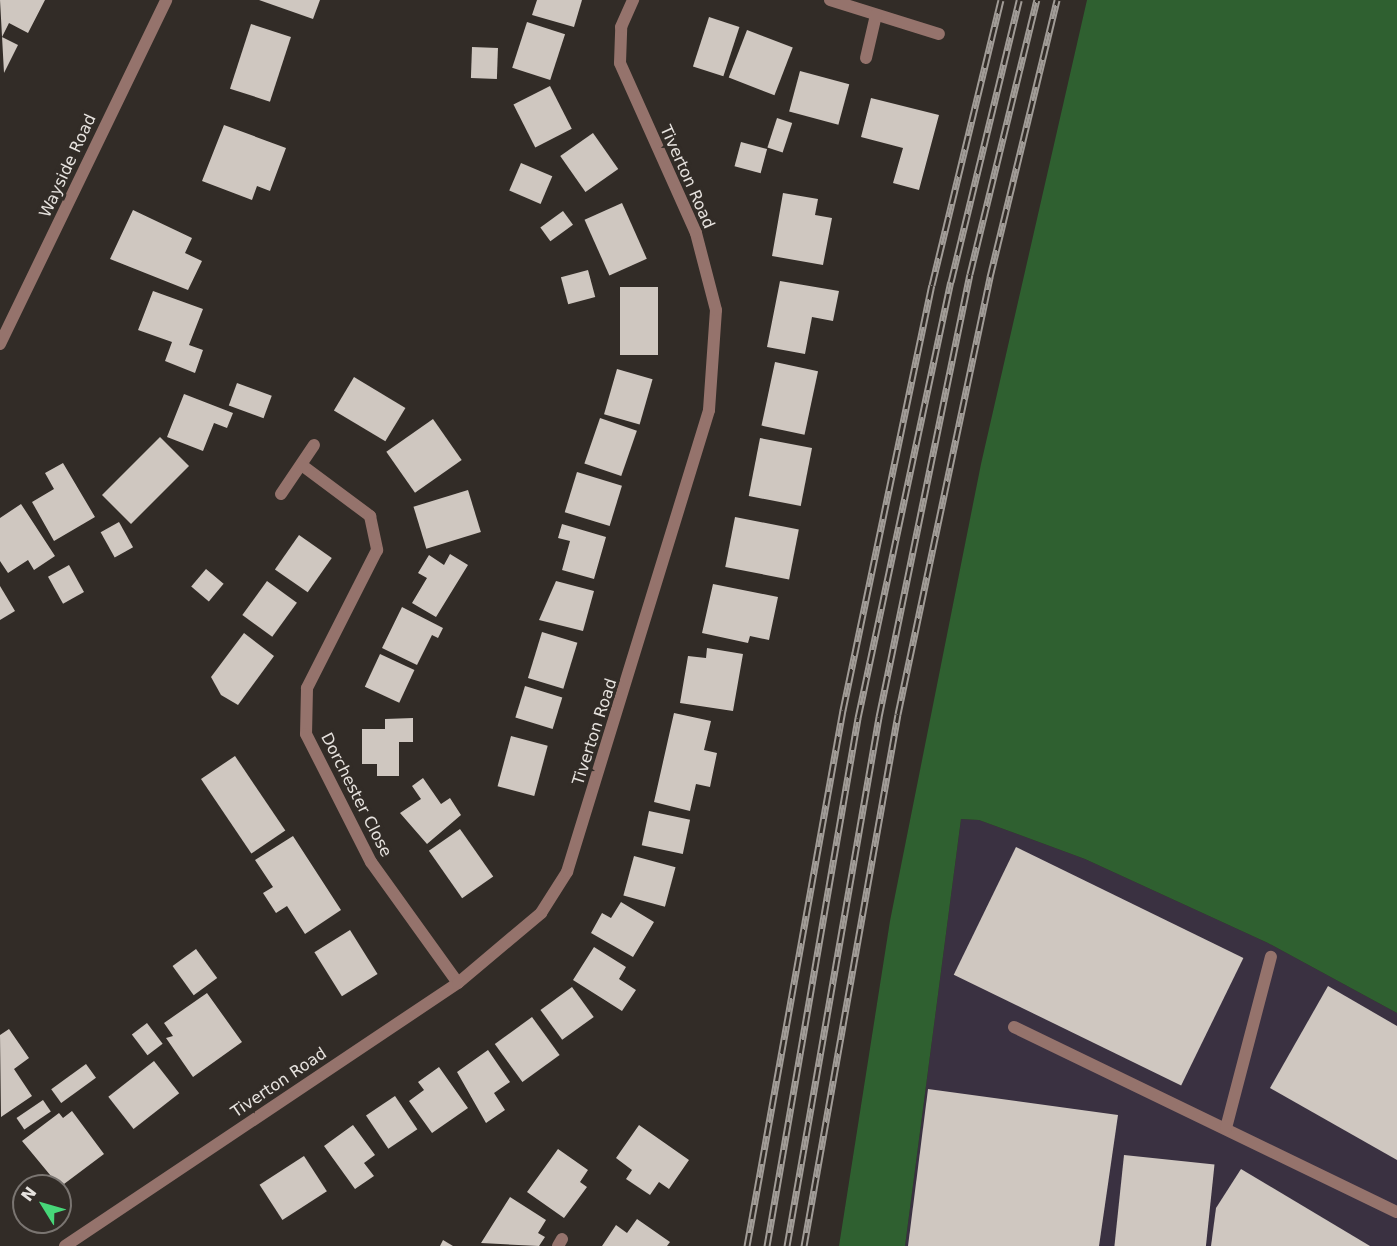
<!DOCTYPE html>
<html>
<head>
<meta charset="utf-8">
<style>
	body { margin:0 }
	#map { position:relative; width:1397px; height:1246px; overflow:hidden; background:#322c27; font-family:"DejaVu Sans",sans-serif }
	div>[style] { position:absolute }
	.commercial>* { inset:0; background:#3a3141 }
	.green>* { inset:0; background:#2f6030 }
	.building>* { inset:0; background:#cfc7c0; transform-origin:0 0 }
	.service>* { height:12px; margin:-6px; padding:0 6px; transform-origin:6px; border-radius:6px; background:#95736c }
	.minor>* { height:12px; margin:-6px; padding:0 6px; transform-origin:6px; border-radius:6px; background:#95736c }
	.rail>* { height:7px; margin-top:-3.5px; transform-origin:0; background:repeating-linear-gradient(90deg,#322c27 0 14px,#a19c97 0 28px); box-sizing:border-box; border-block:2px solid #a19c97 }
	span { translate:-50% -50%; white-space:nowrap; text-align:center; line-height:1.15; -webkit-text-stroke:6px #322c27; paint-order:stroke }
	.street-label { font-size:16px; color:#e7e3df }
	.north { position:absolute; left:12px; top:1174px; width:60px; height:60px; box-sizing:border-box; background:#322c27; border:2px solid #7a7571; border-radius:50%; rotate:307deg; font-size:16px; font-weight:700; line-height:24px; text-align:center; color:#e7e3df }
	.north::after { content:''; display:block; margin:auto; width:21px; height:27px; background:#47d779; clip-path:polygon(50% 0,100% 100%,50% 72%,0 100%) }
</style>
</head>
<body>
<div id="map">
	<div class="commercial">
		<div style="clip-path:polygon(961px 819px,979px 820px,1085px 859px,1268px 943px,1397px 1013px,1397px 1246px,905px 1246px)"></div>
	</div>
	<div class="green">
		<div style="clip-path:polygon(1087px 0,1397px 0,1397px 1013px,1268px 943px,1085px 859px,979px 820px,961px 819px,905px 1246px,839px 1246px,890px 921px,981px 464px)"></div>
	</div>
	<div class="building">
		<div style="clip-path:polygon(0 0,45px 0,28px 33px,9px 23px,2px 37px,18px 45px,4px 73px)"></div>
		<div style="clip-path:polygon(259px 0,320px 0,313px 19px)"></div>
		<div style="clip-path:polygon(537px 0,582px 0,574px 27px,532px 15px)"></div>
		<div style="left:709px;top:17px;width:32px;height:52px;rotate:18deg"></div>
		<div style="left:527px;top:22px;width:40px;height:48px;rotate:18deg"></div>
		<div style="left:251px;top:24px;width:42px;height:68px;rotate:18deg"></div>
		<div style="left:747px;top:30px;width:49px;height:51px;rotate:21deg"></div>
		<div style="left:472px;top:47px;width:26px;height:31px;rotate:2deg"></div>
		<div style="left:800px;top:71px;width:51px;height:42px;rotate:15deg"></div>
		<div style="left:550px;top:86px;width:48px;height:41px;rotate:63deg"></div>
		<div style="clip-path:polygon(871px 98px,939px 115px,919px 190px,893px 183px,903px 148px,861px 137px)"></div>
		<div style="left:777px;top:118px;width:16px;height:31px;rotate:18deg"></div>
		<div style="clip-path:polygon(224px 125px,286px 148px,270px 191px,257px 186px,252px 200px,202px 181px)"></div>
		<div style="left:593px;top:133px;width:44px;height:40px;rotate:55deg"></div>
		<div style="left:741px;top:142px;width:27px;height:25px;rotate:15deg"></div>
		<div style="left:521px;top:163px;width:34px;height:30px;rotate:23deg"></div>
		<div style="clip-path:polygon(783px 193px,818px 199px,815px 215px,832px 218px,823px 265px,772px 256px)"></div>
		<div style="left:622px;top:203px;width:61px;height:41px;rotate:66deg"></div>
		<div style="clip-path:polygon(133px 210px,192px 238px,185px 253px,202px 261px,188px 290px,110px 259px)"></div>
		<div style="left:563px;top:211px;width:17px;height:28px;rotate:54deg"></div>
		<div style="left:588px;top:270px;width:28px;height:28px;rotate:75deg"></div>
		<div style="clip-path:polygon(780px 281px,839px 291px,833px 321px,812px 317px,805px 354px,767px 347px)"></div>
		<div style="left:620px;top:287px;width:38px;height:68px"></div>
		<div style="clip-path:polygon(153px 291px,203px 309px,189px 345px,203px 350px,195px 373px,165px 361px,172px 342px,138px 330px)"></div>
		<div style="left:775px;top:362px;width:44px;height:65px;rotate:12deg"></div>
		<div style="left:617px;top:369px;width:37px;height:47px;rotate:16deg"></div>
		<div style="left:354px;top:377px;width:60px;height:39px;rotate:31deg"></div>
		<div style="left:237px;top:383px;width:37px;height:24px;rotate:20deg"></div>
		<div style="clip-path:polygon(184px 394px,233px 413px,227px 428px,214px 423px,203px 451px,167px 437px)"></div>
		<div style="left:600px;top:418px;width:39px;height:48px;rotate:19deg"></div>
		<div style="left:433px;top:419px;width:50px;height:57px;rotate:55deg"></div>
		<div style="left:160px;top:437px;width:41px;height:82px;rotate:45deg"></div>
		<div style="left:760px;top:438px;width:53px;height:59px;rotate:11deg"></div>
		<div style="clip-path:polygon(63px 463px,95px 517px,54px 541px,32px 502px,54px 489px,45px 473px)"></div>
		<div style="left:577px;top:472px;width:47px;height:42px;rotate:17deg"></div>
		<div style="left:468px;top:490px;width:44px;height:57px;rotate:73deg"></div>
		<div style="clip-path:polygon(21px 504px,55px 556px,34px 570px,28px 560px,8px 573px,0 561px,0 518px)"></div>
		<div style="left:735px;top:517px;width:65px;height:51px;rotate:11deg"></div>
		<div style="left:119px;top:522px;width:29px;height:21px;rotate:61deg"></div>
		<div style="clip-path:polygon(562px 524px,606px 537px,594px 579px,562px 570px,570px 541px,558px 538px)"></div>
		<div style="left:299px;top:535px;width:40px;height:42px;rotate:35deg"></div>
		<div style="clip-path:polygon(450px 554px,468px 565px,436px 617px,412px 603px,427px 578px,418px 573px,429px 555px,444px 565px)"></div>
		<div style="left:69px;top:565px;width:31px;height:24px;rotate:61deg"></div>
		<div style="left:206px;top:569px;width:23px;height:23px;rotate:40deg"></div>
		<div style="left:267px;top:581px;width:37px;height:42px;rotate:36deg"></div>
		<div style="clip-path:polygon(556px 581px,594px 591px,583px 631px,539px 620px)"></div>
		<div style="clip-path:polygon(713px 584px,778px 597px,769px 640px,750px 636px,748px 643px,702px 633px)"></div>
		<div style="clip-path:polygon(0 586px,15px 611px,0 620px)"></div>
		<div style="clip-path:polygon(402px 607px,443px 628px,438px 638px,432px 635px,417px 665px,382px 648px)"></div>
		<div style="left:542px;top:632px;width:37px;height:48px;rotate:17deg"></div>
		<div style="clip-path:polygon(244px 633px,274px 656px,238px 705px,221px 695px,211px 677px)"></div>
		<div style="clip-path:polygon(707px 648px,743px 654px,733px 711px,680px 703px,688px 656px,706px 658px)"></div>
		<div style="left:380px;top:654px;width:38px;height:36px;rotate:25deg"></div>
		<div style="left:525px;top:686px;width:39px;height:33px;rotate:17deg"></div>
		<div style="clip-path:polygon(674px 713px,711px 721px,704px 750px,717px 753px,710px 787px,696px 784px,690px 811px,654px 802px)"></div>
		<div style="clip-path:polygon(413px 718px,413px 742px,399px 742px,399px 776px,377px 776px,377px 764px,362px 764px,362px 729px,385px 729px,385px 719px)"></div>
		<div style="left:511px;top:736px;width:38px;height:52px;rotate:15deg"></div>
		<div style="left:235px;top:756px;width:90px;height:41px;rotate:56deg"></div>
		<div style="clip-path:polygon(423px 778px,441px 804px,450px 798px,461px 815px,427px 844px,400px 813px,421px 799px,412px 786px)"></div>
		<div style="left:649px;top:811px;width:42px;height:35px;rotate:12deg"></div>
		<div style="left:460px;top:829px;width:58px;height:38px;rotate:55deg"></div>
		<div style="clip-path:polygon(293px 836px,341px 910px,305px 934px,287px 906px,276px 913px,263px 893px,273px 887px,255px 860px)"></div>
		<div style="left:1016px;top:847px;width:253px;height:142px;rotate:26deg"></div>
		<div style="left:634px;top:856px;width:43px;height:41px;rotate:15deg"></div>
		<div style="clip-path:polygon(621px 902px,654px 922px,633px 957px,591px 933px,602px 913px,611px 918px)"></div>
		<div style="left:350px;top:930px;width:52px;height:42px;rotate:58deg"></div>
		<div style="clip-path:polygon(594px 947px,626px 967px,619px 979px,636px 990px,622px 1011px,573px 980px)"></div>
		<div style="left:196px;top:949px;width:36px;height:29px;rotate:54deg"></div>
		<div style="clip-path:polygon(1328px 986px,1397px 1026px,1397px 1160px,1270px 1088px)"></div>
		<div style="left:572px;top:987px;width:37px;height:39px;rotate:54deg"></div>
		<div style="clip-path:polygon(207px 993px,242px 1042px,193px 1077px,166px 1038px,173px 1036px,164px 1023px)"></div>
		<div style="left:532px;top:1017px;width:47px;height:46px;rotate:54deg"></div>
		<div style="left:147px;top:1023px;width:26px;height:19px;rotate:53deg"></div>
		<div style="clip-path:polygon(9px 1029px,29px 1058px,14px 1069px,32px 1096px,1px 1117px,0 1035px)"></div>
		<div style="clip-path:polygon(488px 1050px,510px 1082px,494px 1093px,505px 1110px,486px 1123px,457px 1072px)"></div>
		<div style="left:154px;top:1061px;width:41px;height:58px;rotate:52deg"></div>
		<div style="left:86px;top:1064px;width:17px;height:43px;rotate:54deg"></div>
		<div style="clip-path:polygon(439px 1067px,468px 1108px,432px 1133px,409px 1101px,424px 1090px,418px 1082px)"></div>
		<div style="clip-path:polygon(928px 1089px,1118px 1115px,1099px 1246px,908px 1246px)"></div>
		<div style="left:395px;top:1096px;width:40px;height:35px;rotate:56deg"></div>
		<div style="left:43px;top:1100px;width:14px;height:32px;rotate:56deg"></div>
		<div style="clip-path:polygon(72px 1111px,104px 1154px,60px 1187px,22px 1141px,59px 1113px,63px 1118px)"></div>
		<div style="clip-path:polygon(353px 1125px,375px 1155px,364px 1163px,374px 1176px,355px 1189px,324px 1146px)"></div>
		<div style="clip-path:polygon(639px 1125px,689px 1160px,669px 1189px,659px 1182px,650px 1195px,626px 1179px,632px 1170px,616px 1158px)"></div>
		<div style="clip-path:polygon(558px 1149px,588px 1170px,580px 1182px,587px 1187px,564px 1218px,527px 1192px)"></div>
		<div style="left:1124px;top:1155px;width:91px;height:92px;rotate:6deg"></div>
		<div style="left:304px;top:1156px;width:42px;height:53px;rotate:57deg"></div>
		<div style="clip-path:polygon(1241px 1169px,1370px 1246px,1211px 1246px,1216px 1208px)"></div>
		<div style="clip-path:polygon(510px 1197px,546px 1220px,538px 1233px,545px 1237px,539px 1246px,481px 1243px)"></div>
		<div style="clip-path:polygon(637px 1219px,670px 1242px,667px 1246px,602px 1246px,616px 1225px,627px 1233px)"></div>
		<div style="clip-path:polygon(443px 1240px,453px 1246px,440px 1246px)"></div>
	</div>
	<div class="service">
		<div style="left:1014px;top:1027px;width:425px;rotate:25.8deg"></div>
		<div style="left:1226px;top:1128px;width:177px;rotate:-75.3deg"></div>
	</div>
	<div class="minor">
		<div style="left:830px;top:0;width:114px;rotate:17.3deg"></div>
		<div style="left:866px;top:58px;width:44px;rotate:-76.9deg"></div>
		<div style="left:0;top:344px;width:382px;rotate:-64.2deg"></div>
		<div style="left:303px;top:466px;width:84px;rotate:36.7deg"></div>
		<div style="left:370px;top:516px;width:35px;rotate:78deg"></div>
		<div style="left:377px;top:550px;width:155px;rotate:116.9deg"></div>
		<div style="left:307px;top:688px;width:46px;rotate:91.2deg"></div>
		<div style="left:306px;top:734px;width:144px;rotate:63.1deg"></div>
		<div style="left:371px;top:862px;width:149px;rotate:54.3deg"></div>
		<div style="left:281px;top:494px;width:59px;rotate:-56deg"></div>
		<div style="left:65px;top:1246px;width:473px;rotate:-33.8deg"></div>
		<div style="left:458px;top:983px;width:109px;rotate:-40.1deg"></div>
		<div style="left:541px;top:913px;width:49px;rotate:-57.6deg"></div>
		<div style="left:567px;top:872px;width:483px;rotate:-72.9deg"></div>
		<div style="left:709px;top:410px;width:100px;rotate:-86deg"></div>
		<div style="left:716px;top:310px;width:80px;rotate:-104.6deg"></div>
		<div style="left:696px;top:233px;width:186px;rotate:-114.1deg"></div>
		<div style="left:620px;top:63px;width:36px;rotate:-88deg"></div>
		<div style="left:621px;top:27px;width:30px;rotate:-66deg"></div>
		<div style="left:558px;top:1246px;width:8px;rotate:-60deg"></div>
	</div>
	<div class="rail">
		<div style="left:747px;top:1246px;width:545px;rotate:-79.85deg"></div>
		<div style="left:843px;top:710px;width:434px;rotate:-78.2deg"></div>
		<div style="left:932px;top:285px;width:293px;rotate:-76.4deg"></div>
		<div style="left:767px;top:1246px;width:536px;rotate:-80.22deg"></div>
		<div style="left:858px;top:718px;width:446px;rotate:-78deg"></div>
		<div style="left:951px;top:282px;width:290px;rotate:-76.4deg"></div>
		<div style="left:787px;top:1246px;width:537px;rotate:-80.13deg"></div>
		<div style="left:879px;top:717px;width:452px;rotate:-78.4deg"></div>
		<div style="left:970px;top:274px;width:282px;rotate:-76.3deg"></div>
		<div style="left:804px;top:1246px;width:540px;rotate:-79.98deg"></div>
		<div style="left:898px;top:714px;width:447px;rotate:-78.1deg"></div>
		<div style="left:990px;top:277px;width:285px;rotate:-76.4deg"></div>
	</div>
	<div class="street-label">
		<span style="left:68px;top:166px;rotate:-65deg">Wayside Road</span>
		<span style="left:687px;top:177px;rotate:66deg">Tiverton Road</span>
		<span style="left:595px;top:732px;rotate:-72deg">Tiverton Road</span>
		<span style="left:356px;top:795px;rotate:63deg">Dorchester Close</span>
		<span style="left:279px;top:1083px;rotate:-34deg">Tiverton Road</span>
	</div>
	<div class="north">N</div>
</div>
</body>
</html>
